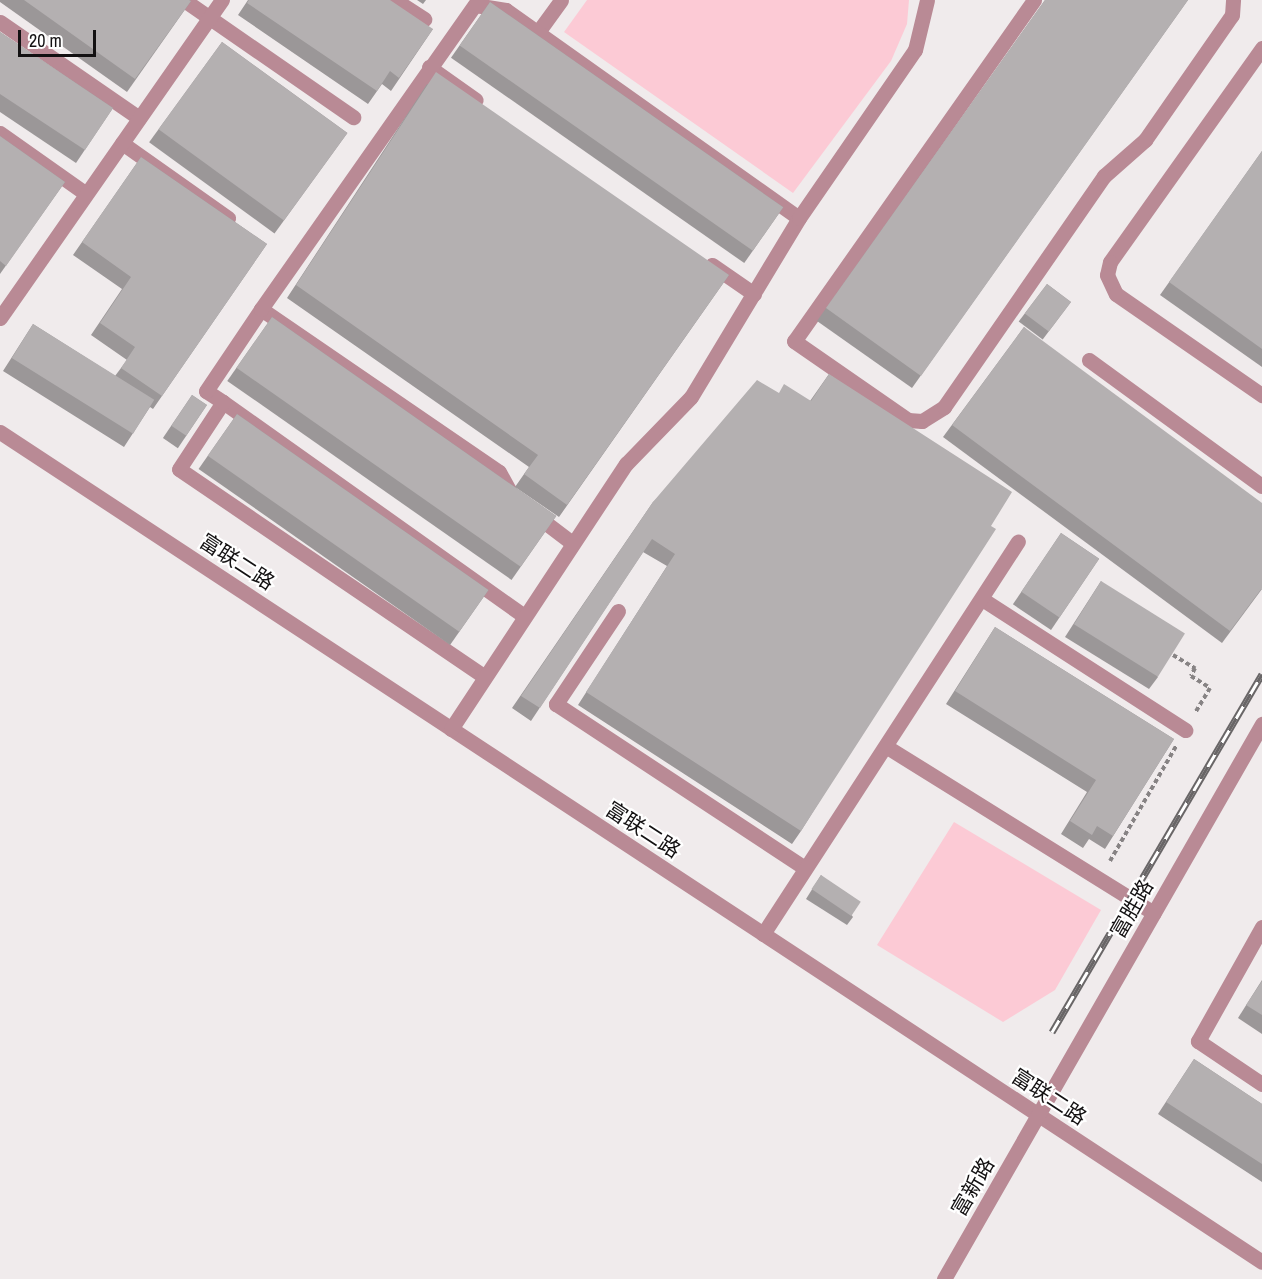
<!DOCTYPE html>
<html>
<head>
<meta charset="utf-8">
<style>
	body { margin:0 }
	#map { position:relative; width:1262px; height:1279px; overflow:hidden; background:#f0ebec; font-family:"Archivo Narrow","Noto Sans SC",sans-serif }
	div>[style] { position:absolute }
	.green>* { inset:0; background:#fccad5 }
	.path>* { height:4px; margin-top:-2px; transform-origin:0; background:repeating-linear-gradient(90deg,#878384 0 4.5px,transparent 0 7.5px) }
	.minor>* { height:15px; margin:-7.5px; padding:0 7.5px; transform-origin:7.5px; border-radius:7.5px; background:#b98a95 }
	.rail>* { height:7px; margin-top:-3.5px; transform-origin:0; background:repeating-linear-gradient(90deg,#fff 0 14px,#696667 0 28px); box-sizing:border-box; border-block:2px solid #696667 }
	.wall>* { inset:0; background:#9b9798; transform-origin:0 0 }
	.building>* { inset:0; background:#b4b0b1; transform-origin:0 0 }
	span { translate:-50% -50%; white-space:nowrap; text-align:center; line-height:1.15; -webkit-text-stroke:4.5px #fff; paint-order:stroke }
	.street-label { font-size:21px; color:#131112 }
	.scale { position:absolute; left:18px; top:30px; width:78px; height:27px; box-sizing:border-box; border:3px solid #131112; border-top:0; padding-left:8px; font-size:18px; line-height:21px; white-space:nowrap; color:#131112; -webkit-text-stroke:4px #fff; paint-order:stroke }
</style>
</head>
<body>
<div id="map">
	<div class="green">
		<div style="clip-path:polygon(587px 0,909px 0,907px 24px,891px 61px,793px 193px,564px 32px)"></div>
		<div style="clip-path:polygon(954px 822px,1101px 910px,1055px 990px,1003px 1022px,877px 945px)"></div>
	</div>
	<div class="path">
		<div style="left:1173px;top:655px;width:26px;rotate:31deg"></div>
		<div style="left:1195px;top:668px;width:9px;rotate:117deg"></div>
		<div style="left:1191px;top:676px;width:22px;rotate:32deg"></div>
		<div style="left:1210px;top:688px;width:29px;rotate:121deg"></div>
		<div style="left:1110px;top:861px;width:133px;rotate:-60.1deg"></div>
	</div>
	<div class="minor">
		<div style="left:184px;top:0;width:206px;rotate:34.7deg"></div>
		<div style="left:395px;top:0;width:35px;rotate:33deg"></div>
		<div style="left:1034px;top:0;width:417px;rotate:125.1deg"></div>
		<div style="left:794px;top:341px;width:139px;rotate:34.7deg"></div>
		<div style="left:908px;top:420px;width:14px;rotate:4deg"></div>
		<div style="left:922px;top:421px;width:26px;rotate:-32deg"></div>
		<div style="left:944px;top:407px;width:281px;rotate:-55.3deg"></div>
		<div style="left:1104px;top:176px;width:55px;rotate:-41.3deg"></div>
		<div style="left:1145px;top:140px;width:152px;rotate:-55.2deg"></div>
		<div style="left:1232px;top:15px;width:15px;rotate:-86deg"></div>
		<div style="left:0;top:22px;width:169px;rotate:34.6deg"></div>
		<div style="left:538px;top:32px;width:39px;rotate:-54deg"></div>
		<div style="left:1262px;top:48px;width:262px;rotate:125.4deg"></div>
		<div style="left:1110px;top:262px;width:13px;rotate:103deg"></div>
		<div style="left:1107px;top:275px;width:21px;rotate:65deg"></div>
		<div style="left:1116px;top:294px;width:178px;rotate:34.7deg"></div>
		<div style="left:429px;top:67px;width:57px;rotate:35.1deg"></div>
		<div style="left:0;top:133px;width:105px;rotate:35.3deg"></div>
		<div style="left:122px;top:143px;width:130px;rotate:35.3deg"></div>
		<div style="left:712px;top:265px;width:51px;rotate:34.6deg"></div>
		<div style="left:261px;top:309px;width:288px;rotate:34.4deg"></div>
		<div style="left:499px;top:472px;width:29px;rotate:61deg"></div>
		<div style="left:0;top:318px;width:388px;rotate:-55.1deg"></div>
		<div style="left:1089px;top:360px;width:214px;rotate:36.1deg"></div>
		<div style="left:223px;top:402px;width:368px;rotate:35.4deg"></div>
		<div style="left:0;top:432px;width:1510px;rotate:33.33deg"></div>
		<div style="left:534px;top:514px;width:48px;rotate:37.3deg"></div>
		<div style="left:982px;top:599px;width:242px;rotate:32.8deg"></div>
		<div style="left:618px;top:611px;width:112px;rotate:123.7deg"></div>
		<div style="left:556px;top:704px;width:298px;rotate:33.4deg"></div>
		<div style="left:482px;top:675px;width:366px;rotate:-145.8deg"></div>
		<div style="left:179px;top:469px;width:80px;rotate:-56.7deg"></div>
		<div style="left:223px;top:402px;width:20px;rotate:-147deg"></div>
		<div style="left:206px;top:391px;width:99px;rotate:-56.1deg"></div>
		<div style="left:261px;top:309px;width:372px;rotate:-54.9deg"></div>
		<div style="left:475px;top:5px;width:31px;rotate:9deg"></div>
		<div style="left:506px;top:10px;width:359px;rotate:35.4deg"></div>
		<div style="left:451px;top:729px;width:318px;rotate:-56.6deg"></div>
		<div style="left:626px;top:464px;width:93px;rotate:-45.9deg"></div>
		<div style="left:691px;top:397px;width:209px;rotate:-58.9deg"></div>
		<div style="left:799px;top:218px;width:204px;rotate:-55.4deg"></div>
		<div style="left:915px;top:50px;width:51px;rotate:-76.5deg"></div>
		<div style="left:887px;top:747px;width:314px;rotate:31.9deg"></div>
		<div style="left:1262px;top:927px;width:131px;rotate:119.3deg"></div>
		<div style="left:1198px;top:1041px;width:77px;rotate:33.9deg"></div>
		<div style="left:763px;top:934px;width:468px;rotate:-57deg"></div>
		<div style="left:944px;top:1279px;width:640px;rotate:-60.19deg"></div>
	</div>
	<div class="rail">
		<div style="left:1052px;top:1032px;width:415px;rotate:-59.6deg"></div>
	</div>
	<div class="wall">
		<div style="clip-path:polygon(0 0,189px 0,191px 1px,127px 92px,0 2px)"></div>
		<div style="clip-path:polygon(248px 0,433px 29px,391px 91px,382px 84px,368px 104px,238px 15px)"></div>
		<div style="clip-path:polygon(417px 0,426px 0,423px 4px)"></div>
		<div style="clip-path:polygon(1045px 0,1188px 0,912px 388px,817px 321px)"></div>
		<div style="left:490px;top:2px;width:358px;height:68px;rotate:35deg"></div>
		<div style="clip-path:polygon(0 32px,113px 108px,76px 163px,0 112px)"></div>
		<div style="left:222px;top:42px;width:155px;height:124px;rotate:36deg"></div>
		<div style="clip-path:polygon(427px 84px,729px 275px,559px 517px,515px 487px,529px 467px,287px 298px)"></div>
		<div style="clip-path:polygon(0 136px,65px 182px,0 274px)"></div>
		<div style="clip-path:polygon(1262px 151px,1262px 367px,1160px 295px)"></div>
		<div style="clip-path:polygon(141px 157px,267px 244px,153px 409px,150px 407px,124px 447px,3px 371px,33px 324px,115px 376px,127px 360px,91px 335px,122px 289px,73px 255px)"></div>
		<div style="left:1047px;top:284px;width:30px;height:47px;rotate:37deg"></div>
		<div style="left:272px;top:317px;width:347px;height:78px;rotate:35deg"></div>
		<div style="clip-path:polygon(1024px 327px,1262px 589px,1222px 643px,943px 437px)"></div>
		<div style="clip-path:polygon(829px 374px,991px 526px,801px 831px,792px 844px,578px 705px,667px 566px,643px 552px,531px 721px,512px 708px,653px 502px,778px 393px,810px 401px)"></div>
		<div style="left:192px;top:395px;width:18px;height:52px;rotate:34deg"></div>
		<div style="left:237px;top:414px;width:307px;height:67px;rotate:35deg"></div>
		<div style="left:1061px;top:533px;width:46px;height:86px;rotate:34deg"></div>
		<div style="clip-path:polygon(1101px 581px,1158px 677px,1149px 689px,1065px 637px)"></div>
		<div style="clip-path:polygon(995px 627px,1174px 739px,1105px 849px,1089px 839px,1083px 848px,1061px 834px,1087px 792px,946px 704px)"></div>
		<div style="clip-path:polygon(821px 875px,853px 917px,847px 925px,806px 899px)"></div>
		<div style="clip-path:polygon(1262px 980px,1262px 1034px,1238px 1018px)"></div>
		<div style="clip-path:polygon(1194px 1059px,1262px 1104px,1262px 1182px,1158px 1114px)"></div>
	</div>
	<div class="building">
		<div style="clip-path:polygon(24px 0,189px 0,191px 1px,135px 79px)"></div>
		<div style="clip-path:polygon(249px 0,390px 0,433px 29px,399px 78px,390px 71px,377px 91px,247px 3px)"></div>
		<div style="clip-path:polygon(1045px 0,1188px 0,921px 376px,826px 308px)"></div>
		<div style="left:490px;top:2px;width:358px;height:53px;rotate:35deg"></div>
		<div style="clip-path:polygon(0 32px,113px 108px,85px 150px,0 94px)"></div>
		<div style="left:222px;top:42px;width:155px;height:108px;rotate:36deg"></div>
		<div style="clip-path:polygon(436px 72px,729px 275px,567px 505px,524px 474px,538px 455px,296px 285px)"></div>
		<div style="clip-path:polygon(0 136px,65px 182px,6px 266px,0 261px)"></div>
		<div style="clip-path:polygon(1262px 151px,1262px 349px,1169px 282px)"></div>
		<div style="clip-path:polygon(141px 157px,267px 244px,162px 396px,121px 368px,135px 347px,100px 323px,131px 277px,82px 242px)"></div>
		<div style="left:1047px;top:284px;width:30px;height:37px;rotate:37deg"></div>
		<div style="left:272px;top:317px;width:347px;height:62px;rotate:35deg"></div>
		<div style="left:33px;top:324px;width:143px;height:40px;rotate:32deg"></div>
		<div style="clip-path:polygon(1024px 327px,1262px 503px,1262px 588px,1230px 631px,952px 425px)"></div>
		<div style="clip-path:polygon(829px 374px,1012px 492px,991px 526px,996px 529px,801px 831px,586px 692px,675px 554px,652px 539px,540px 708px,521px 696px,653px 502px,757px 380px,779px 393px,784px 384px,811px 401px)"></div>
		<div style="left:192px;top:395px;width:18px;height:37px;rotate:34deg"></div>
		<div style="left:237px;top:414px;width:307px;height:51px;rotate:35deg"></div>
		<div style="left:1061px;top:533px;width:46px;height:71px;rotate:34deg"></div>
		<div style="left:1101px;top:581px;width:99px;height:51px;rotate:32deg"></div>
		<div style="clip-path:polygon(995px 627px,1174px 739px,1113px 836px,1097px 826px,1092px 835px,1070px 821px,1096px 780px,955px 691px)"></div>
		<div style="left:821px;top:875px;width:48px;height:17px;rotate:34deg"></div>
		<div style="clip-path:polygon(1262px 981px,1262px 1015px,1246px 1005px)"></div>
		<div style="clip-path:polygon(1194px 1059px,1262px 1104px,1262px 1164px,1166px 1102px)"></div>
	</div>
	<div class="street-label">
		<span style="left:237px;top:562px;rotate:33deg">富联二路</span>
		<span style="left:643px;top:830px;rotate:33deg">富联二路</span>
		<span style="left:1132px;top:909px;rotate:-60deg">富胜路</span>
		<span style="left:1049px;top:1097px;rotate:33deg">富联二路</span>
		<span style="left:973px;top:1187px;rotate:-60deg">富新路</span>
	</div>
	<div class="scale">20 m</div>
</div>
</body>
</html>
